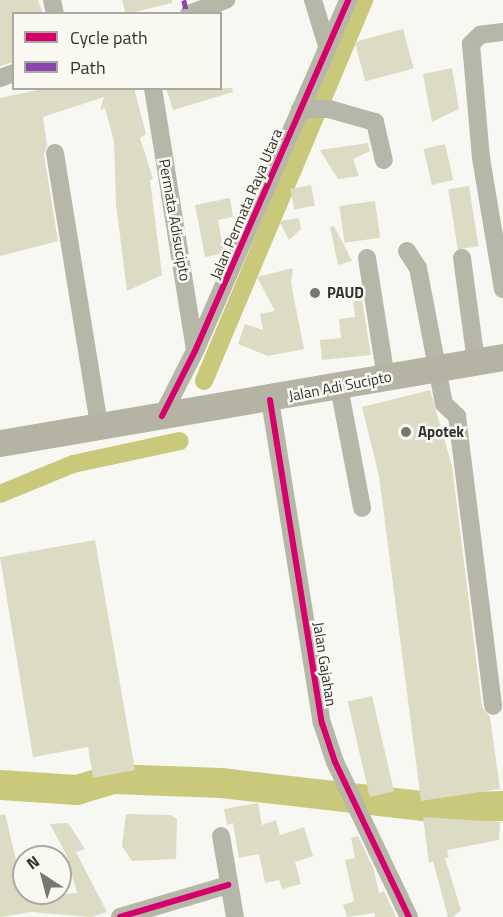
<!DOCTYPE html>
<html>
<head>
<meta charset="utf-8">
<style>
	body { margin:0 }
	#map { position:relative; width:503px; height:917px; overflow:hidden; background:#f8f8f3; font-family:"Titillium Web",sans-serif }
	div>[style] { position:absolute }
	.canal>* { height:18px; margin:-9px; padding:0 9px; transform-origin:9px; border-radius:9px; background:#cac87b }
	.river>* { height:30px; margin:-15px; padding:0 15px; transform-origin:15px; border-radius:15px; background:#cac87b }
	.building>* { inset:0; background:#dcdbc4; transform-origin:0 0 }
	.minor>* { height:18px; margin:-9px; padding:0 9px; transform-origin:9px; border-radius:9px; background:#b7b7a9 }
	.highway>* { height:27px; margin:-13.5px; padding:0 13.5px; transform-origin:13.5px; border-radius:13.5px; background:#b4b3a4 }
	.quiet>* { height:4.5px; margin-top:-2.25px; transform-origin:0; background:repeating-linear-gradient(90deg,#8e44ad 0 9px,transparent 0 13.5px) }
	.cycleway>* { height:6px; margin:-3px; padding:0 3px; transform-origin:3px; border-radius:3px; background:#d6006c }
	.dots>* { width:16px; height:16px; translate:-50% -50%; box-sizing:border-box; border:3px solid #f9f9f2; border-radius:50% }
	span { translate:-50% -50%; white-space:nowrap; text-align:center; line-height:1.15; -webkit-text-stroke:5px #f9f9f2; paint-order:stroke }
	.street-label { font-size:15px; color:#32322f }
	.poi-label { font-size:15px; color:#32322f; font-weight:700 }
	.left { translate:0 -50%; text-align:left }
	.legend { position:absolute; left:12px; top:12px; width:210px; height:78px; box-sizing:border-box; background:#f9f9f2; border:2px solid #a9a9a4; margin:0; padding:8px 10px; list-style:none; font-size:18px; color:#32322f }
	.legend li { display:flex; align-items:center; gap:12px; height:30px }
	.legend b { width:30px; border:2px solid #a9a9a4 }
	.north { position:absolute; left:12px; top:845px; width:60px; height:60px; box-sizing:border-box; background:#f9f9f2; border:2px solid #a9a9a4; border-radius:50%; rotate:324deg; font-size:16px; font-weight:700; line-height:24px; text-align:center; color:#32322f }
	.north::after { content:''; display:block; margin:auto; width:21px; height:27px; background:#777774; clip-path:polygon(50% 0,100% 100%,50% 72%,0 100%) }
</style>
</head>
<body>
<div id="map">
	<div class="canal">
		<div style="left:204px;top:381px;width:413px;rotate:-67.2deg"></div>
		<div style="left:0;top:494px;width:79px;rotate:-22.3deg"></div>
		<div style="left:73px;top:464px;width:109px;rotate:-12.1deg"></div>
	</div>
	<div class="river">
		<div style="left:0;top:785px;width:77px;rotate:3.7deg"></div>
		<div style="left:77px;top:790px;width:38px;rotate:-17deg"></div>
		<div style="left:113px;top:779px;width:108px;rotate:2.1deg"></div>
		<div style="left:221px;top:783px;width:219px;rotate:6.5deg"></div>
		<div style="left:439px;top:808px;width:64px;rotate:-1.8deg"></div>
	</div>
	<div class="building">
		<div style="clip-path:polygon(0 0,38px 0,43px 14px,14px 14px,14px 62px,0 66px)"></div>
		<div style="clip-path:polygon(122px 0,172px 0,172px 3px,126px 14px)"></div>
		<div style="left:403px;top:29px;width:41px;height:50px;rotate:75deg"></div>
		<div style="clip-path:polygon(452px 68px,459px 109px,432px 122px,423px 74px)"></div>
		<div style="clip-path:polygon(47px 88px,134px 88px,146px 134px,140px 138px,153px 179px,150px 180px,162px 275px,127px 291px,116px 204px,114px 141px,105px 108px,100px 110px,104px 97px,43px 117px,47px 145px,44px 155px,58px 241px,0 256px,0 98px)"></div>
		<div style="clip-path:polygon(166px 88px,232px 88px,233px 92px,173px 110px)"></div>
		<div style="clip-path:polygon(368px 143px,370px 151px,353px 159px,359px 176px,338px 179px,320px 150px)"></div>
		<div style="left:445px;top:144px;width:37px;height:22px;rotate:77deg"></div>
		<div style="left:311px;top:185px;width:21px;height:21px;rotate:79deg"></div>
		<div style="left:469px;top:186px;width:61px;height:21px;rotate:81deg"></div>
		<div style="clip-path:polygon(230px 198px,233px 217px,218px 220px,224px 253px,205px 257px,195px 205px)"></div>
		<div style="left:375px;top:201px;width:37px;height:36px;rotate:82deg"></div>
		<div style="clip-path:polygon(299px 218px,301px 229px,289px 240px,279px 221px)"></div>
		<div style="clip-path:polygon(334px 226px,345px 247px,352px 261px,338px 265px,330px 227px)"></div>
		<div style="clip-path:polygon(293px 268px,291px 283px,304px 349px,268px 356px,238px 344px,245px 324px,263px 330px,260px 314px,275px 311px,257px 277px)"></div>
		<div style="clip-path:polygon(362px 300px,371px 355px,322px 360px,320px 340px,341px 338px,339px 319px,355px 317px,353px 301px)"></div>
		<div style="clip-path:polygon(430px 390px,452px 466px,482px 707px,490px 717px,500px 789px,421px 801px,379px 476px,362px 407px)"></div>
		<div style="clip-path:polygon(95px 540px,135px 770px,93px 778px,88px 747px,33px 757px,0 557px)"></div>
		<div style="left:372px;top:696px;width:98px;height:25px;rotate:77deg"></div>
		<div style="clip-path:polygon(258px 803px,262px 825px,276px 820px,280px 835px,304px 827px,313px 856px,295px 862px,301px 884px,282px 889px,279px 880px,265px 883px,259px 854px,239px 858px,233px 823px,227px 825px,224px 809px)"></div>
		<div style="clip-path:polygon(5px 814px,25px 897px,77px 893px,66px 854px,50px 824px,68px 823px,85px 849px,76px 852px,107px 912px,91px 917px,31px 912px,0 917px,0 815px)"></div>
		<div style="clip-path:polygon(126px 814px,170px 815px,177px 819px,176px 859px,132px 861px,122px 846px)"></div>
		<div style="clip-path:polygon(423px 817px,500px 822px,499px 840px,447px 850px,449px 857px,445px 858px,461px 910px,453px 917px,448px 917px,433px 861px,429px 863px)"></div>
		<div style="clip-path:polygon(358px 836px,374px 870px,379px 893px,384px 891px,396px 917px,375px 917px,374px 913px,347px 917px,343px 905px,354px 901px,345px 860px,355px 858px,351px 838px)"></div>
	</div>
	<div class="minor">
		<div style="left:52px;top:0;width:14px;rotate:78deg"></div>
		<div style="left:313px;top:0;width:48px;rotate:73.1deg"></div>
		<div style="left:189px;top:14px;width:40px;rotate:-21deg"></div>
		<div style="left:503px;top:32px;width:23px;rotate:173deg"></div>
		<div style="left:480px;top:35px;width:13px;rotate:135deg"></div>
		<div style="left:471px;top:44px;width:114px;rotate:85deg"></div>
		<div style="left:481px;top:158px;width:133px;rotate:80.5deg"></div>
		<div style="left:0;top:78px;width:15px;rotate:-20deg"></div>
		<div style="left:153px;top:88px;width:264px;rotate:80.9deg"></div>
		<div style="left:300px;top:109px;width:29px"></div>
		<div style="left:329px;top:109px;width:48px;rotate:15.8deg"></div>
		<div style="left:375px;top:122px;width:39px;rotate:77deg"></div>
		<div style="left:55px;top:153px;width:277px;rotate:80.8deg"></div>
		<div style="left:407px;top:251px;width:20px;rotate:57deg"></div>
		<div style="left:418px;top:268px;width:138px;rotate:79.2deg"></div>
		<div style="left:444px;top:404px;width:18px;rotate:43deg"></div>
		<div style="left:457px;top:416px;width:292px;rotate:82.9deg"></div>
		<div style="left:367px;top:258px;width:121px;rotate:81deg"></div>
		<div style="left:462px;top:258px;width:105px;rotate:82.3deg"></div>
		<div style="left:339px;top:387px;width:123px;rotate:79.2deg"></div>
		<div style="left:270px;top:400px;width:327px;rotate:80.9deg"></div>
		<div style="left:322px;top:723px;width:41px;rotate:71.6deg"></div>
		<div style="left:335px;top:762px;width:172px;rotate:64.5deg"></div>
		<div style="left:162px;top:416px;width:73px;rotate:-63.1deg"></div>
		<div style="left:195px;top:351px;width:383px;rotate:-66.4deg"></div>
		<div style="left:221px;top:836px;width:82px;rotate:80.2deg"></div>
		<div style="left:120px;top:917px;width:113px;rotate:-16.5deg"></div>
	</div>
	<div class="highway">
		<div style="left:0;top:443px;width:510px;rotate:-9.7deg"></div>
	</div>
	<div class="quiet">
		<div style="left:184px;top:0;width:14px;rotate:78deg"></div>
	</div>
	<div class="cycleway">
		<div style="left:270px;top:400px;width:327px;rotate:80.9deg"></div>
		<div style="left:322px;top:723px;width:41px;rotate:71.6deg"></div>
		<div style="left:335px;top:762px;width:172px;rotate:64.5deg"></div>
		<div style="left:162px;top:416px;width:73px;rotate:-63.1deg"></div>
		<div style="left:195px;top:351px;width:383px;rotate:-66.4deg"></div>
		<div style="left:120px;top:917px;width:113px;rotate:-16.5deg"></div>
	</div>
	<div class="dots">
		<div style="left:315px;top:293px;background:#777774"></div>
		<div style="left:406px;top:432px;background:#777774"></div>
	</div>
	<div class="street-label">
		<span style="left:246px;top:204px;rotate:-67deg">Jalan Permata Raya Utara</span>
		<span style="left:175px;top:220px;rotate:80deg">Permata Adisucipto</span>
		<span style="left:340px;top:386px;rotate:-11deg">Jalan Adi Sucipto</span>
		<span style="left:325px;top:664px;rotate:81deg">Jalan Gajahan</span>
	</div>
	<div class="poi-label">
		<span class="left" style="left:327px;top:293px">PAUD</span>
		<span class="left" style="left:418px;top:432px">Apotek</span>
	</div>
	<ul class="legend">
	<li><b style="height:8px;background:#d6006c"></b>Cycle path</li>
	<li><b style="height:8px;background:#8e44ad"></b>Path</li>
	</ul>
	<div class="north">N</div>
</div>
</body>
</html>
